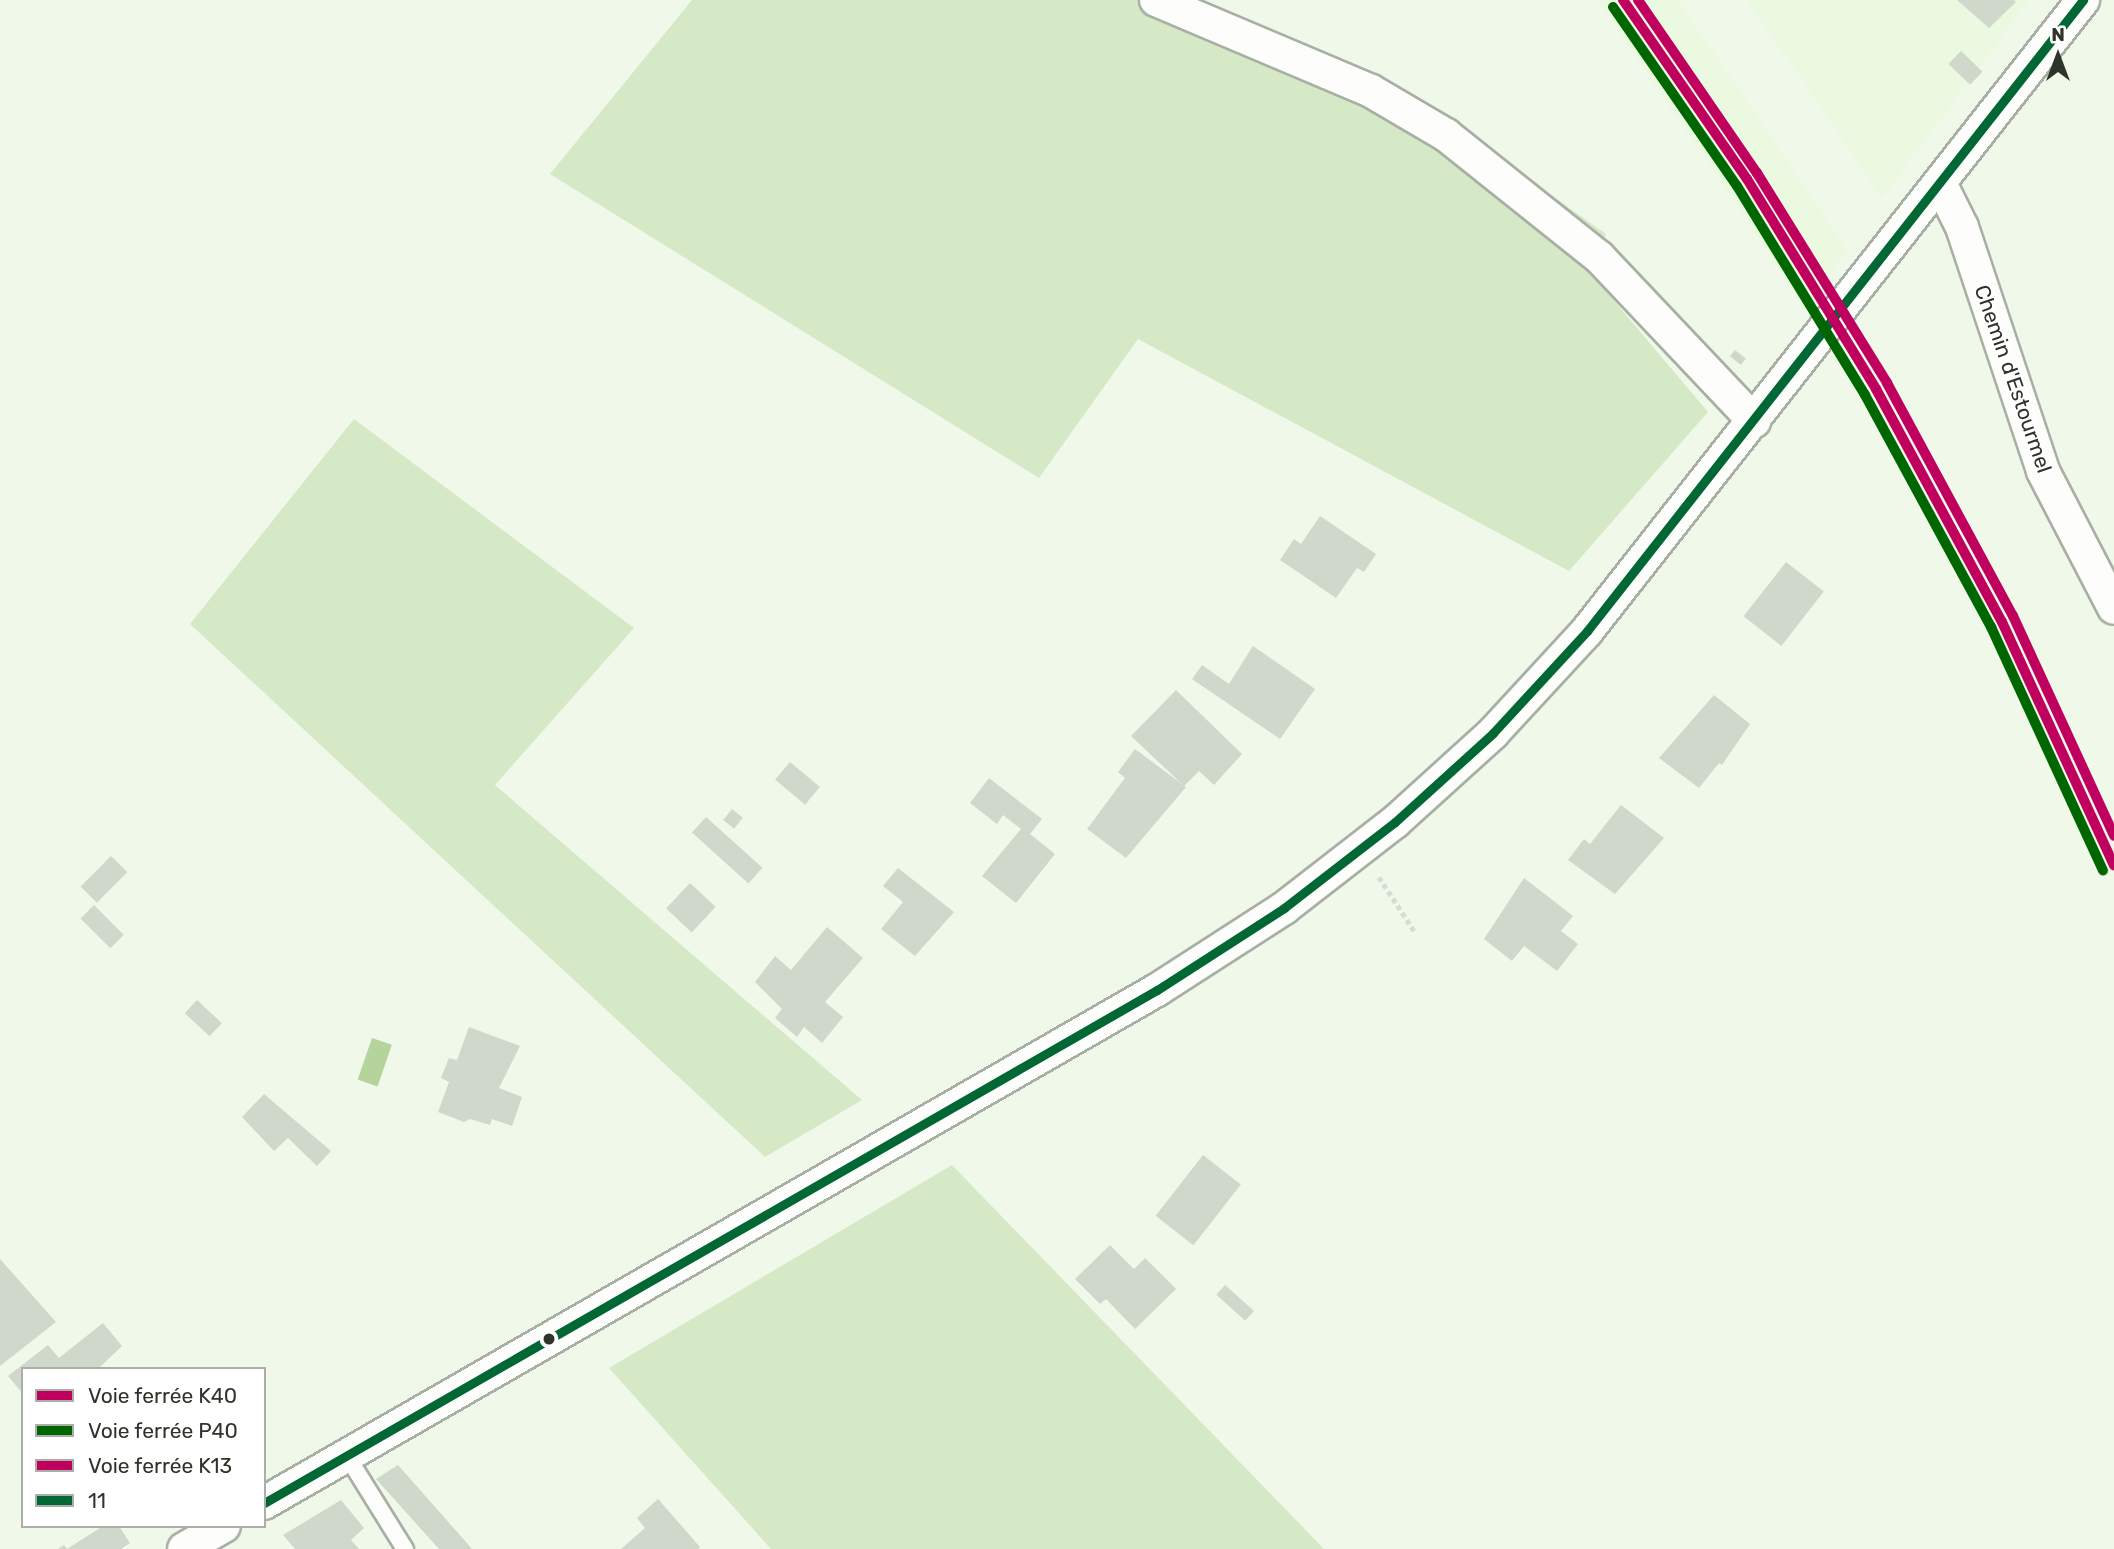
<!DOCTYPE html>
<html>
<head>
<meta charset="utf-8">
<style>
	body { margin:0 }
	#map { position:relative; width:2114px; height:1549px; overflow:hidden; background:#f0f9e9; font-family:Rubik,sans-serif }
	div>[style] { position:absolute }
	.built>* { inset:0; background:#eaf9df }
	.green>* { inset:0; background:#d5e9c6 }
	.water>* { inset:0; background:#b4d49c; transform-origin:0 0 }
	.building>* { inset:0; background:#d0d7cb; transform-origin:0 0 }
	.path>* { height:4.5px; margin-top:-2.25px; transform-origin:0; background:repeating-linear-gradient(90deg,#d9dbd7 0 5px,transparent 0 8.5px) }
	.roads { filter:drop-shadow(2px 0 #a8afa4) drop-shadow(-2px 0 #a8afa4) drop-shadow(0 2px #a8afa4) drop-shadow(0 -2px #a8afa4) }
	.lane>* { height:16px; margin:-8px; padding:0 8px; transform-origin:8px; border-radius:8px; background:#fdfefc }
	.street>* { height:32px; margin:-16px; padding:0 16px; transform-origin:16px; border-radius:16px; background:#fdfefc }
	.bus-1>* { height:9px; margin:-4.5px; padding:0 4.5px; transform-origin:4.5px; border-radius:4.5px; background:#016734 }
	.rail-1>* { height:10px; margin:-5px; padding:0 5px; transform-origin:5px; border-radius:5px; background:#bf005f }
	.rail-2>* { height:10px; margin:-5px; padding:0 5px; transform-origin:5px; border-radius:5px; background:#060 }
	.rail-3>* { height:10px; margin:-5px; padding:0 5px; transform-origin:5px; border-radius:5px; background:#bf005f }
	.dots>* { width:19px; height:19px; translate:-50% -50%; box-sizing:border-box; border:4px solid #fff; border-radius:50% }
	span { translate:-50% -50%; white-space:nowrap; text-align:center; line-height:1.15; -webkit-text-stroke:5px #fff; paint-order:stroke }
	.street-label { font-size:21px; color:#2e3429 }
	.legend { position:absolute; left:21px; top:1367px; width:245px; height:161px; box-sizing:border-box; background:#fff; border:2px solid #abaea9; margin:0; padding:9px 12px; list-style:none; font-size:21px; color:#2e3429 }
	.legend li { display:flex; align-items:center; gap:14px; height:35px }
	.legend b { width:35px; border:2px solid #abaea9 }
	.north { position:absolute; left:2023px; top:21px; width:70px; height:70px; -webkit-text-stroke:5px #fff; paint-order:stroke; rotate:0deg; font-size:19px; font-weight:700; line-height:28px; text-align:center; color:#2e3429 }
	.north::after { content:''; display:block; margin:auto; width:24px; height:32px; background:#2e3429; clip-path:polygon(50% 0,100% 100%,50% 72%,0 100%) }
</style>
</head>
<body>
<div id="map">
	<div class="built">
		<div style="clip-path:polygon(1598px 0,1678px 0,1848px 250px,1805px 308px)"></div>
		<div style="clip-path:polygon(1747px 0,2029px 0,1882px 198px)"></div>
	</div>
	<div class="green">
		<div style="clip-path:polygon(692px 0,1185px 0,1416px 99px,1606px 234px,1594px 277px,1708px 412px,1569px 571px,1138px 339px,1039px 478px,550px 174px)"></div>
		<div style="clip-path:polygon(354px 419px,634px 628px,495px 785px,862px 1100px,765px 1157px,190px 624px)"></div>
		<div style="clip-path:polygon(952px 1165px,1324px 1549px,771px 1549px,609px 1368px)"></div>
	</div>
	<div class="water">
		<div style="left:372px;top:1038px;width:21px;height:44px;rotate:19deg"></div>
	</div>
	<div class="building">
		<div style="clip-path:polygon(1957px 0,2014px 0,2016px 2px,1989px 28px)"></div>
		<div style="left:1961px;top:51px;width:30px;height:18px;rotate:44deg"></div>
		<div style="left:1735px;top:350px;width:14px;height:8px;rotate:39deg"></div>
		<div style="clip-path:polygon(1320px 516px,1376px 554px,1364px 572px,1357px 568px,1336px 598px,1280px 560px,1294px 539px,1301px 544px)"></div>
		<div style="left:1786px;top:562px;width:48px;height:69px;rotate:38deg"></div>
		<div style="clip-path:polygon(1253px 646px,1315px 689px,1280px 739px,1192px 679px,1202px 665px,1229px 684px)"></div>
		<div style="clip-path:polygon(1176px 690px,1242px 754px,1214px 785px,1199px 771px,1184px 786px,1131px 736px)"></div>
		<div style="clip-path:polygon(1714px 695px,1750px 724px,1722px 765px,1719px 763px,1699px 788px,1659px 758px)"></div>
		<div style="clip-path:polygon(1135px 749px,1186px 787px,1126px 858px,1087px 829px,1125px 778px,1118px 772px)"></div>
		<div style="left:790px;top:762px;width:39px;height:23px;rotate:40deg"></div>
		<div style="clip-path:polygon(989px 778px,1042px 819px,1030px 834px,1055px 854px,1016px 903px,982px 876px,1021px 829px,1003px 815px,997px 824px,970px 803px)"></div>
		<div style="clip-path:polygon(1621px 805px,1664px 838px,1615px 894px,1568px 860px,1584px 839px,1590px 844px)"></div>
		<div style="left:732px;top:809px;width:14px;height:14px;rotate:39deg"></div>
		<div style="left:706px;top:817px;width:76px;height:21px;rotate:42deg"></div>
		<div style="left:111px;top:856px;width:23px;height:43px;rotate:45deg"></div>
		<div style="clip-path:polygon(898px 868px,954px 912px,915px 956px,881px 929px,903px 902px,883px 886px)"></div>
		<div style="clip-path:polygon(1524px 878px,1573px 916px,1561px 931px,1578px 944px,1557px 971px,1524px 946px,1512px 961px,1484px 939px)"></div>
		<div style="left:690px;top:883px;width:35px;height:35px;rotate:43deg"></div>
		<div style="left:94px;top:905px;width:42px;height:19px;rotate:45deg"></div>
		<div style="clip-path:polygon(827px 927px,863px 958px,825px 1002px,843px 1017px,822px 1043px,804px 1027px,797px 1037px,775px 1018px,782px 1009px,755px 982px,775px 956px,791px 970px)"></div>
		<div style="left:197px;top:1000px;width:34px;height:18px;rotate:43deg"></div>
		<div style="clip-path:polygon(469px 1027px,520px 1046px,499px 1088px,522px 1097px,512px 1126px,492px 1119px,490px 1125px,470px 1119px,464px 1122px,438px 1112px,449px 1082px,441px 1078px,449px 1058px,457px 1060px)"></div>
		<div style="clip-path:polygon(264px 1094px,331px 1151px,317px 1166px,288px 1138px,274px 1151px,242px 1117px)"></div>
		<div style="left:1203px;top:1155px;width:48px;height:77px;rotate:38deg"></div>
		<div style="clip-path:polygon(1110px 1245px,1134px 1269px,1145px 1258px,1176px 1289px,1135px 1329px,1106px 1299px,1100px 1304px,1075px 1279px)"></div>
		<div style="clip-path:polygon(0 1259px,56px 1322px,0 1366px)"></div>
		<div style="left:1225px;top:1285px;width:39px;height:13px;rotate:42deg"></div>
		<div style="clip-path:polygon(103px 1323px,122px 1346px,98px 1369px,23px 1369px,23px 1394px,8px 1376px,48px 1345px,59px 1358px)"></div>
		<div style="clip-path:polygon(398px 1465px,466px 1542px,472px 1549px,439px 1549px,376px 1479px)"></div>
		<div style="clip-path:polygon(658px 1499px,700px 1547px,698px 1549px,621px 1549px,645px 1528px,637px 1518px)"></div>
		<div style="clip-path:polygon(341px 1500px,364px 1528px,351px 1540px,359px 1549px,295px 1549px,283px 1535px)"></div>
		<div style="clip-path:polygon(103px 1526px,119px 1526px,130px 1543px,121px 1549px,58px 1549px,64px 1545px,67px 1549px)"></div>
	</div>
	<div class="path">
		<div style="left:1379px;top:877px;width:66px;rotate:56.8deg"></div>
	</div>
	<div class="roads">
		<div class="lane">
			<div style="left:347px;top:1456px;width:110px;rotate:58.1deg"></div>
		</div>
		<div class="street">
			<div style="left:1156px;top:0;width:233px;rotate:22.9deg"></div>
			<div style="left:1371px;top:91px;width:87px;rotate:30.4deg"></div>
			<div style="left:1446px;top:135px;width:196px;rotate:38.6deg"></div>
			<div style="left:1599px;top:257px;width:226px;rotate:46.6deg"></div>
			<div style="left:1940px;top:183px;width:49px;rotate:63.4deg"></div>
			<div style="left:1962px;top:227px;width:257px;rotate:71.6deg"></div>
			<div style="left:2043px;top:471px;width:154px;rotate:62.6deg"></div>
			<div style="left:264px;top:1503px;width:1030px;rotate:-29.88deg"></div>
			<div style="left:1157px;top:990px;width:151px;rotate:-32.8deg"></div>
			<div style="left:1284px;top:908px;width:140px;rotate:-37.8deg"></div>
			<div style="left:1395px;top:822px;width:132px;rotate:-42.2deg"></div>
			<div style="left:1493px;top:733px;width:139px;rotate:-47.3deg"></div>
			<div style="left:1587px;top:631px;width:803px;rotate:-51.83deg"></div>
			<div style="left:184px;top:1549px;width:46px;rotate:-29.9deg"></div>
		</div>
	</div>
	<div class="bus-1">
		<div style="left:264px;top:1503px;width:1030px;rotate:-29.88deg"></div>
		<div style="left:1157px;top:990px;width:151px;rotate:-32.8deg"></div>
		<div style="left:1284px;top:908px;width:140px;rotate:-37.8deg"></div>
		<div style="left:1395px;top:822px;width:132px;rotate:-42.2deg"></div>
		<div style="left:1493px;top:733px;width:139px;rotate:-47.3deg"></div>
		<div style="left:1587px;top:631px;width:803px;rotate:-51.83deg"></div>
	</div>
	<div class="rail-1">
		<div style="left:1623px;top:0;width:218px;rotate:55.3deg"></div>
		<div style="left:1747px;top:179px;width:246px;rotate:58.4deg"></div>
		<div style="left:1876px;top:389px;width:265px;rotate:61.6deg"></div>
		<div style="left:2002px;top:622px;width:268px;rotate:65.3deg"></div>
	</div>
	<div class="rail-2">
		<div style="left:1613px;top:7px;width:218px;rotate:55.3deg"></div>
		<div style="left:1737px;top:186px;width:245px;rotate:58.5deg"></div>
		<div style="left:1865px;top:395px;width:264px;rotate:61.5deg"></div>
		<div style="left:1991px;top:627px;width:268px;rotate:65.3deg"></div>
	</div>
	<div class="rail-3">
		<div style="left:1638px;top:0;width:210px;rotate:55.5deg"></div>
		<div style="left:1757px;top:173px;width:247px;rotate:58.2deg"></div>
		<div style="left:1887px;top:383px;width:265px;rotate:61.6deg"></div>
		<div style="left:2013px;top:616px;width:242px;rotate:65.3deg"></div>
	</div>
	<div class="dots">
		<div style="left:549px;top:1339px;background:#2e3429"></div>
	</div>
	<div class="street-label">
		<span style="left:2013px;top:379px;rotate:71deg">Chemin d'Estourmel</span>
	</div>
	<ul class="legend">
	<li><b style="height:9px;background:#bf005f"></b>Voie ferrée K40</li>
	<li><b style="height:9px;background:#060"></b>Voie ferrée P40</li>
	<li><b style="height:9px;background:#bf005f"></b>Voie ferrée K13</li>
	<li><b style="height:9px;background:#016734"></b>11</li>
	</ul>
	<div class="north">N</div>
</div>
</body>
</html>
